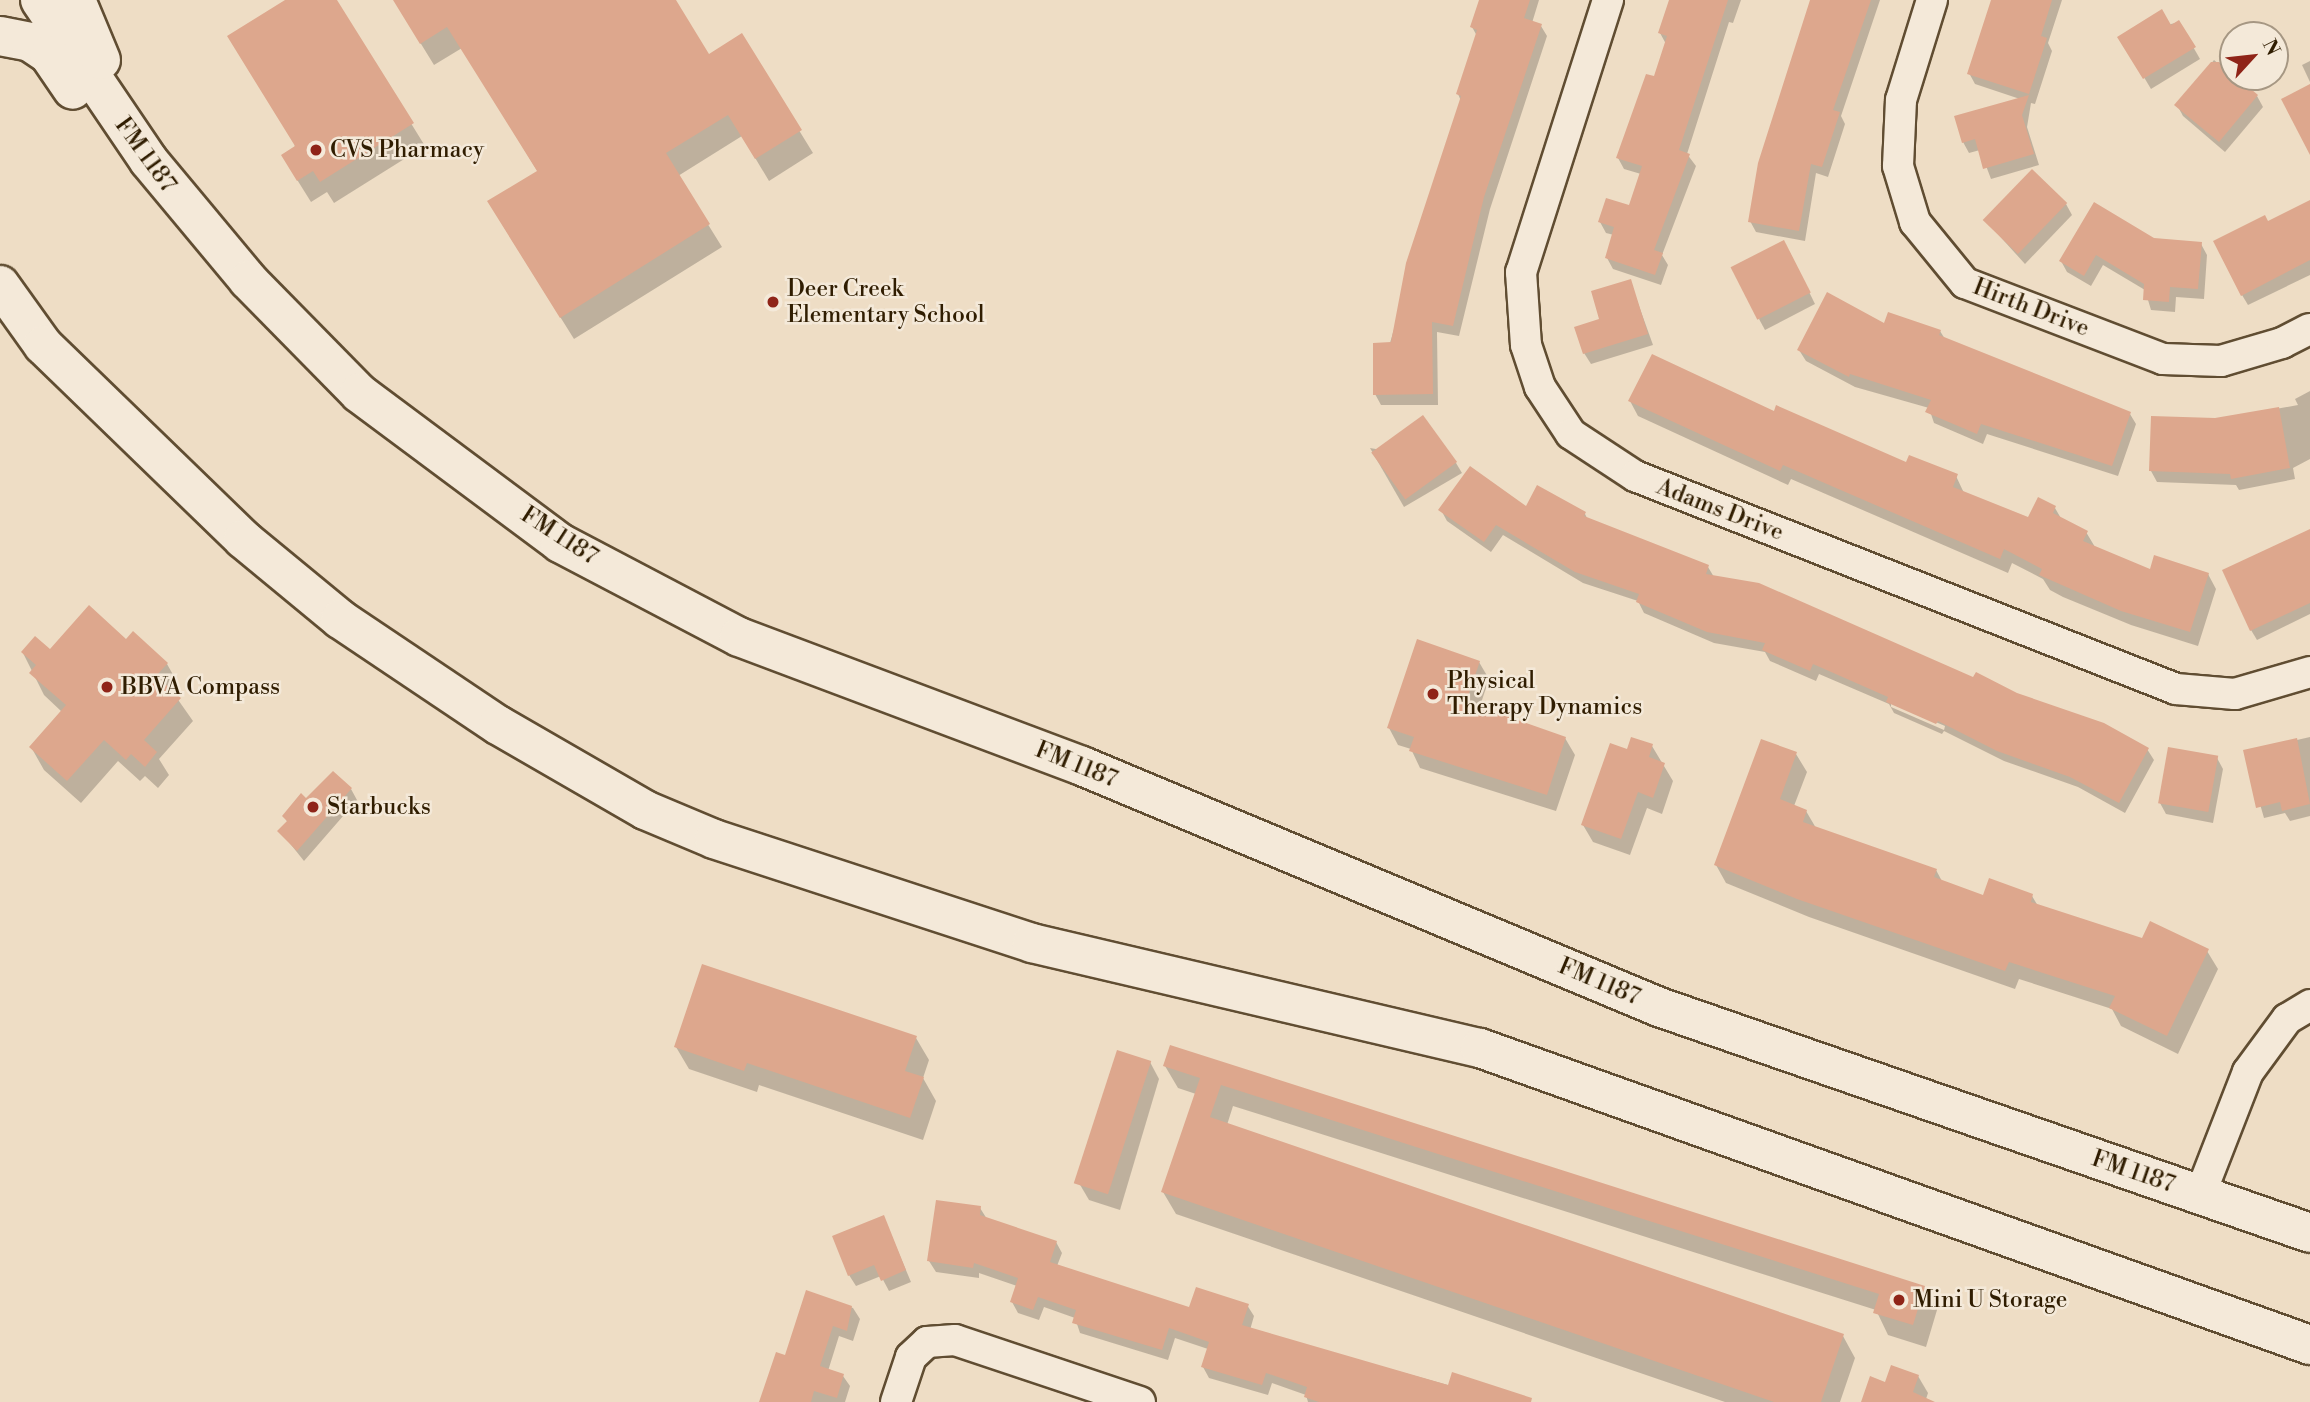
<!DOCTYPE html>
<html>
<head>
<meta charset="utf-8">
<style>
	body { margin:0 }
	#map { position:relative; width:2310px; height:1402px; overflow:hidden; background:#eeddc5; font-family:"Libre Bodoni",serif }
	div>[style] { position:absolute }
	.shadow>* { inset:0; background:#0003 }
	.building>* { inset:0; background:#dda78d; transform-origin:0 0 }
	.roads { filter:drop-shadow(2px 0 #604d32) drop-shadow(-2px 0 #604d32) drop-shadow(0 2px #604d32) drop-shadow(0 -2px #604d32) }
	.street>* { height:30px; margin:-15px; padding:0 15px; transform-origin:15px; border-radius:15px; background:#f4e9d9 }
	.secondary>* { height:38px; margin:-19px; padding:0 19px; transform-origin:19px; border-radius:19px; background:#f4e9d9 }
	.dots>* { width:19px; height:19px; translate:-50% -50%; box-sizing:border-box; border:4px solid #f4e9d9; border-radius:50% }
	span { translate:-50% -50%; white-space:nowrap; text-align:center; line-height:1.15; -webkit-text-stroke:5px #f4e9d9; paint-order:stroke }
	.poi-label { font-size:23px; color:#301d01 }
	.left { translate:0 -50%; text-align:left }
	.street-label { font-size:23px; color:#301d01 }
	.north { position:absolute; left:2219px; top:21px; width:70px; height:70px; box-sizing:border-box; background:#f4e9d9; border:2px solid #a69783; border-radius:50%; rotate:63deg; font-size:19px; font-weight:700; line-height:28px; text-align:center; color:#301d01 }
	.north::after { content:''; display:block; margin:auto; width:24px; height:32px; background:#8f2418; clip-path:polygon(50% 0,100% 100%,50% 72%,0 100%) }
</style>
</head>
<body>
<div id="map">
	<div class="shadow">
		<div style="clip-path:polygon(289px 0,335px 0,425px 146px,334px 203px,327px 192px,311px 202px,296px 178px)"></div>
		<div style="clip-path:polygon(394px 0,674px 0,708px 56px,741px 36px,813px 153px,769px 181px,742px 136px,678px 176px,722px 247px,574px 339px,502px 224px,538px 172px,462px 48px,434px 65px)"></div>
		<div style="clip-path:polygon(1480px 0,1539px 0,1532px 23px,1541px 26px,1547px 36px,1490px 209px,1459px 336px,1437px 332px,1438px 405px,1381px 405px,1375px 394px,1461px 101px,1458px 94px,1477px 36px,1472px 27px)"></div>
		<div style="clip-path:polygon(1687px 0,1741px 0,1733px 23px,1729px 22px,1687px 154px,1696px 166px,1662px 255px,1668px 265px,1661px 285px,1613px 269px,1607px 258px,1614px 235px,1606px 233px,1600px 222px,1630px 208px,1641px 174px,1624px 169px,1618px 158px,1655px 79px,1666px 44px,1660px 33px)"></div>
		<div style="clip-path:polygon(1814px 0,1880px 0,1841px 116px,1845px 124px,1828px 177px,1816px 173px,1805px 241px,1756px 232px,1750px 221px)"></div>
		<div style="clip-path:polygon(1992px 0,2062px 0,2048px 43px,2052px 51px,2035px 104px,2031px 103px,2027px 127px,2039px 165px,1991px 179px,1980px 150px,1969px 153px,1963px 142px,2020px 99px,1975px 84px,1969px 73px)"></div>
		<div style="clip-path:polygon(2179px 22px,2200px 59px,2151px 89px,2120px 37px)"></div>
		<div style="clip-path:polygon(2214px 60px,2257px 96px,2263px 107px,2225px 152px,2183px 116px,2177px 105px)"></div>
		<div style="clip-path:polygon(2310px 61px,2310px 82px,2302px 65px)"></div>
		<div style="clip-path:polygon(2310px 202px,2310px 275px,2248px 305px,2242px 295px,2268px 224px)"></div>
		<div style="clip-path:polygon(2066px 204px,2072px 215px,2025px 264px,1985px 220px)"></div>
		<div style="clip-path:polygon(2154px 240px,2201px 244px,2207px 255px,2204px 299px,2176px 297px,2175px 312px,2151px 310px,2145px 290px,2103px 265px,2091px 286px,2067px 272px,2061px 261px)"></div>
		<div style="clip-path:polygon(1790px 253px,1815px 304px,1765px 330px,1759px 319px)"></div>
		<div style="clip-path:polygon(1630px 281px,1653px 345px,1591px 364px,1584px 353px)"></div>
		<div style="clip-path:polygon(1885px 325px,1940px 331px,1945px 339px,2130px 414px,2136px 424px,2118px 476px,1987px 434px,1983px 444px,1934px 423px,1929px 408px,1855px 387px,1806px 361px,1799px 350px)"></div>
		<div style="clip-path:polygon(2310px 391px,2310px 459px,2293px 468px,2295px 479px,2239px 490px,2236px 485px,2157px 482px,2151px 471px,2215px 420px,2298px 405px,2295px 399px)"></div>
		<div style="clip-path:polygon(1630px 401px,1775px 413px,1907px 465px,1956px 476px,1964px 493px,2029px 520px,2055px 508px,2062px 520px,2086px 532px,2095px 547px,2151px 572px,2208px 574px,2216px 589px,2198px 646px,2131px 625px,2063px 597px,2050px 590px,2043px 579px,2012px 563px,2008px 573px,1791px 479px,1788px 485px,1638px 416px)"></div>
		<div style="clip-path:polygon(1370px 448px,1456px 463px,1462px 473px,1404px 507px)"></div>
		<div style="clip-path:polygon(evenodd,1527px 508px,1585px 514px,1588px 520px,1708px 567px,1714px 577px,2147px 749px,2154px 760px,2125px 813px,2078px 787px,2004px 761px,1944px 731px,1942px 734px,1894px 713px,1889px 704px,1819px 674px,1816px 681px,1770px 661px,1765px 652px,1714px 643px,1644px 613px,1638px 601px,1583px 583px,1503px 535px,1491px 552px,1447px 521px,1441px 510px,1527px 508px,1891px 703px,1945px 726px,1944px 730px,1891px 707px,1891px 703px)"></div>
		<div style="clip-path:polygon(2310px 531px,2310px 614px,2257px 640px,2251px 630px)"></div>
		<div style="clip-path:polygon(133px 634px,167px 664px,180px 687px,174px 694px,193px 721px,159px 759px,169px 775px,158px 788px,145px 776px,140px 781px,118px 761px,81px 803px,44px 770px,31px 747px,62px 712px,44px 695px,23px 653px,126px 641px)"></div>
		<div style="clip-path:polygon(1479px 662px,1489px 679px,1479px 709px,1565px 738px,1575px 755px,1556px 811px,1420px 768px,1411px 749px,1398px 745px,1389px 728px)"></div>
		<div style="clip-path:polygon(2310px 737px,2310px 816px,2290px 821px,2285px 813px,2264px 818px,2245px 752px)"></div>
		<div style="clip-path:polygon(1652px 746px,1673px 781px,1662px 814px,1647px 808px,1630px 855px,1593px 842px,1583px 825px,1628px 752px)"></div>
		<div style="clip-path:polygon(1796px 754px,1807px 772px,1794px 806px,1806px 811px,1816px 828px,1936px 870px,1943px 883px,1984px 897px,2032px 896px,2038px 906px,2143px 940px,2207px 951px,2218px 969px,2178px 1054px,2121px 1026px,2112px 1009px,2019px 979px,2015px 989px,1809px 917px,1726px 883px,1716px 865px)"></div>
		<div style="clip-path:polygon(2217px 758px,2223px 769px,2213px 823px,2166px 814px,2160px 803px)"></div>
		<div style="clip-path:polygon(351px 789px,357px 800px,304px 861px,280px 831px,288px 823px,284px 816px,306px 800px)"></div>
		<div style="clip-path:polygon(916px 1038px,929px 1060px,923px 1078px,936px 1101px,923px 1140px,759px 1085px,757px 1092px,689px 1069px,676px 1047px)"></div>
		<div style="clip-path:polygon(1150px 1062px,1159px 1079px,1120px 1210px,1089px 1200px,1079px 1183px)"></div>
		<div style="clip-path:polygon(1165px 1066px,1924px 1287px,1937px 1310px,1926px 1347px,1888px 1335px,1876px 1310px,1233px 1106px,1227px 1125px,1843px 1336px,1855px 1358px,1840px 1402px,1725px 1402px,1176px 1214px,1163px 1192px,1196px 1094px,1178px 1088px)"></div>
		<div style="clip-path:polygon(980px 1208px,987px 1219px,1056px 1242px,1062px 1253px,1057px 1266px,1191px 1309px,1247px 1305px,1254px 1316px,1250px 1330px,1509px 1402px,1308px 1402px,1306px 1395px,1272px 1383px,1268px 1395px,1209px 1378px,1203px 1367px,1208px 1349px,1175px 1338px,1168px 1360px,1080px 1333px,1075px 1318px,1044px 1307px,1039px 1320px,1018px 1313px,1012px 1302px,1017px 1286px,979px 1273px,979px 1278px,936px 1272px,929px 1261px)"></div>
		<div style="clip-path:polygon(884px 1218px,911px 1282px,889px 1291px,881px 1276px,856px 1286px,849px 1275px)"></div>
		<div style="clip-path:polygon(807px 1293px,853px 1308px,860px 1319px,853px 1341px,839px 1336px,828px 1371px,843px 1376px,850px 1386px,845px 1402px,761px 1402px,787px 1357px)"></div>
		<div style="clip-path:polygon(1918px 1376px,1928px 1393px,1925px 1402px,1862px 1402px,1886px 1384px)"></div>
	</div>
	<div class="building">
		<div style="clip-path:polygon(285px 0,337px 0,414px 123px,320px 182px,313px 171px,297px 181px,281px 155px,295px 146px,227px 36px)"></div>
		<div style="clip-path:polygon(393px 0,676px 0,709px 54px,742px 33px,802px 130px,755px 159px,728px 115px,666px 153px,710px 224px,560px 318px,487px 201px,537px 171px,447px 27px,420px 44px)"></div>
		<div style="clip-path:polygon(1479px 0,1530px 0,1524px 18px,1542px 24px,1484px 197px,1453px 326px,1432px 322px,1433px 394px,1373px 395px,1373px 343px,1391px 342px,1406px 263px,1461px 96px,1456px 94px,1477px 30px,1470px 27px)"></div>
		<div style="clip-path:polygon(1669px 0,1728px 0,1679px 150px,1690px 154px,1654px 250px,1663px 253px,1655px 275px,1605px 258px,1614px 227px,1598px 222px,1606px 198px,1629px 205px,1642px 166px,1616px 158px,1646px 74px,1654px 76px,1667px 36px,1658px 33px)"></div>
		<div style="clip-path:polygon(1810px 0,1871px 0,1833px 110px,1840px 112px,1822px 167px,1811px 164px,1799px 231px,1748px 222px,1758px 163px)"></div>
		<div style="clip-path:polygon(1991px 0,2052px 0,2041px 36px,2047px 38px,2029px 94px,1967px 74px)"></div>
		<div style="clip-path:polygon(2162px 9px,2171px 25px,2179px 20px,2196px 47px,2143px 79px,2117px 37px)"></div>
		<div style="clip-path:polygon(2211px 62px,2219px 62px,2258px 95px,2219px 142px,2174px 105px)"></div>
		<div style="clip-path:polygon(2310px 84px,2310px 155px,2281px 99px)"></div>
		<div style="clip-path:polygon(2029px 95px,2022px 115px,2034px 154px,1983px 169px,1975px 139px,1962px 143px,1954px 116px)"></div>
		<div style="left:2032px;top:169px;width:49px;height:71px;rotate:44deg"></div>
		<div style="clip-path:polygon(2310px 200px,2310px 260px,2241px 296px,2213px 241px,2265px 215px,2268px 221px)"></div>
		<div style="clip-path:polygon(2094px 202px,2154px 238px,2202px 242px,2198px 289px,2170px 287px,2169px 302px,2143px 300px,2144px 284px,2096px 255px,2084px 276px,2059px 261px)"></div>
		<div style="left:1784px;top:240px;width:59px;height:60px;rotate:63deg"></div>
		<div style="clip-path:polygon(1631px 279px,1648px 334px,1583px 354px,1574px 327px,1599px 319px,1591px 291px)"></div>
		<div style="clip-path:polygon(1827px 292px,1884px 323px,1888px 312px,1941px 330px,1939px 335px,2131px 412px,2112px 466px,1981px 424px,1977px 434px,1925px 412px,1931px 400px,1850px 374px,1849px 377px,1797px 350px)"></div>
		<div style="clip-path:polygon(1652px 354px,1774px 411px,1776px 405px,1906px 462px,1909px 455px,1958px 474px,1953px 487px,2028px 517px,2038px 497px,2056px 506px,2053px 513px,2088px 531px,2083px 541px,2150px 569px,2154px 555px,2209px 573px,2190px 632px,2121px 611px,2039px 575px,2042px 569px,2004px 549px,2000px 559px,1783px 465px,1780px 471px,1628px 401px)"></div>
		<div style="clip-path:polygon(2279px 407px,2290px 468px,2231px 479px,2230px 474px,2149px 471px,2151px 416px,2215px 418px)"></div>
		<div style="left:1423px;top:415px;width:58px;height:64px;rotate:54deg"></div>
		<div style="clip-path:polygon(1470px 466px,1526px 506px,1537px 485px,1586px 512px,1584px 516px,1709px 565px,1706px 574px,1759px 583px,1973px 677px,1976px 672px,2017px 693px,2104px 723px,2149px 748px,2119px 803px,2070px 777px,1997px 751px,1938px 721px,1936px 724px,1886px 702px,1888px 697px,1813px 664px,1810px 671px,1762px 650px,1765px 643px,1707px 632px,1636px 602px,1639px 594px,1575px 572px,1496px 525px,1484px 542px,1438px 510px)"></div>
		<div style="clip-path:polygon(2310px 529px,2310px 603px,2250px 631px,2222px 570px)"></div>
		<div style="clip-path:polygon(89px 605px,126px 639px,133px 631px,168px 663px,156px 676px,181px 698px,144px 740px,157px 752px,145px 767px,131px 754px,126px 760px,104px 740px,67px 781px,29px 747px,66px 705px,29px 673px,36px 665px,21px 652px,35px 636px,50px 649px)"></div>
		<div style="clip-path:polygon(1417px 639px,1480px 661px,1466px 702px,1566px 737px,1547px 795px,1409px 751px,1414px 737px,1387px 728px)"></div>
		<div style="clip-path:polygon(1631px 737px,1653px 744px,1649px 757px,1665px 763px,1653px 798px,1638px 792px,1621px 839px,1581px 825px,1610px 743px,1627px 749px)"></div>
		<div style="clip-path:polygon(2297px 738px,2310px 804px,2282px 811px,2280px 802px,2256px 808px,2243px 750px)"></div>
		<div style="clip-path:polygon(1761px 739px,1797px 752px,1780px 799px,1807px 810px,1803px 822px,1937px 869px,1934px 877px,1983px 895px,1989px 878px,2033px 894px,2031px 902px,2142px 938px,2150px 921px,2209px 949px,2167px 1036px,2109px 1008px,2115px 996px,2009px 962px,2005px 971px,1797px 899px,1714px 865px)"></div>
		<div style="left:2168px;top:747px;width:51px;height:57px;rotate:10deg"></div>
		<div style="clip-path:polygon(333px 771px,352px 788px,297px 851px,277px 831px,287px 821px,282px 816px,301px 793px,306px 798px)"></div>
		<div style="clip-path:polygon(702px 964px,917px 1036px,905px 1071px,924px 1077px,910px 1118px,747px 1063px,744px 1071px,674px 1047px)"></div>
		<div style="clip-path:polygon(1170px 1045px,1925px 1286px,1913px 1325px,1873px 1313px,1879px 1294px,1221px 1085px,1210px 1117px,1844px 1334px,1821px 1402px,1774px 1402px,1161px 1192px,1200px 1078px,1163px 1066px)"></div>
		<div style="left:1117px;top:1050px;width:36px;height:140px;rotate:18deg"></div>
		<div style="clip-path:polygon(936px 1200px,981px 1206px,980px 1215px,1057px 1241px,1050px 1262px,1189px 1307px,1196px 1287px,1249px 1304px,1242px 1325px,1448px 1385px,1452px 1372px,1532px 1398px,1531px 1402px,1319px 1402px,1304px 1397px,1307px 1387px,1266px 1373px,1262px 1385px,1201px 1367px,1209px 1342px,1169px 1328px,1162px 1350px,1072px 1323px,1076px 1310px,1038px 1297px,1033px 1310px,1010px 1302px,1018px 1278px,974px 1263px,973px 1268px,927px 1261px)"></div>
		<div style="clip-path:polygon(884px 1215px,906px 1270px,881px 1281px,874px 1265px,848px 1276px,832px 1236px)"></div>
		<div style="clip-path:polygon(806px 1290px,852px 1306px,847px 1331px,833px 1326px,820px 1366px,844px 1374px,837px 1398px,814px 1391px,811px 1402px,759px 1402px,776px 1352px,785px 1355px)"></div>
		<div style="clip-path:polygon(1891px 1365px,1919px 1375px,1913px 1392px,1935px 1402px,1861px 1402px,1870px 1376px,1885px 1382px)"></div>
	</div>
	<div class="roads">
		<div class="street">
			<div style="left:1608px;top:0;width:286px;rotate:107.7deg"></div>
			<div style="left:1521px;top:272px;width:73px;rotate:86.1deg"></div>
			<div style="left:1526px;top:345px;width:44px;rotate:71.6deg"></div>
			<div style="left:1540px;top:387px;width:56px;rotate:56.6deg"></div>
			<div style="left:1571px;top:434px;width:77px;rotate:33.3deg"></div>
			<div style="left:1635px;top:476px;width:581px;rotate:21.49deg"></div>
			<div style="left:2176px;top:689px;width:59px;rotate:4.8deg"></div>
			<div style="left:2235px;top:694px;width:78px;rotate:-16.3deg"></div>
			<div style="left:1932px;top:0;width:105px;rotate:107.2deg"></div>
			<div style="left:1901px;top:100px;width:66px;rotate:92.6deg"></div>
			<div style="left:1898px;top:166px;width:59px;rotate:73.1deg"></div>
			<div style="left:1915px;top:222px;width:79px;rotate:50.7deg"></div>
			<div style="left:1965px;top:283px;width:212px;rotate:21deg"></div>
			<div style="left:2163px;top:359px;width:58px;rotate:2deg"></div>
			<div style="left:2221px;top:361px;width:64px;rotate:-16.4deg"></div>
			<div style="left:2282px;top:343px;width:31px;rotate:-27deg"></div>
			<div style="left:2200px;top:1195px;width:132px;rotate:-68.7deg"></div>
			<div style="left:2248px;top:1072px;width:66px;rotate:-53.7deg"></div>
			<div style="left:2287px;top:1019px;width:27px;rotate:-31deg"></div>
			<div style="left:896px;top:1402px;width:47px;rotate:-71.6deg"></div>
			<div style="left:911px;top:1357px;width:22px;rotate:-43deg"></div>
			<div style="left:927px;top:1342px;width:28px;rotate:-4deg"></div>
			<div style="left:955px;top:1340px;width:195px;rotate:18.5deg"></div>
		</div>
		<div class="secondary">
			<div style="left:40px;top:0;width:194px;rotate:55.9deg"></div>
			<div style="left:149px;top:161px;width:155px;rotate:50.2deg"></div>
			<div style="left:248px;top:280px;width:158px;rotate:45.5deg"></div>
			<div style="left:359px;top:393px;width:251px;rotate:36.7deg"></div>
			<div style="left:560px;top:543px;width:202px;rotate:27.7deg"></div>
			<div style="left:739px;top:637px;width:366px;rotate:20.6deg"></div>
			<div style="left:1082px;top:766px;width:625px;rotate:22.67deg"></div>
			<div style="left:1659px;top:1007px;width:689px;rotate:19.14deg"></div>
			<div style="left:76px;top:0;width:65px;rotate:67.4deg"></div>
			<div style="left:0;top:36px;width:31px;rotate:11deg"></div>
			<div style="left:30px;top:42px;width:23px;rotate:34deg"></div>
			<div style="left:49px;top:55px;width:42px;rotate:55.6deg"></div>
			<div style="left:0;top:285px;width:74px;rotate:54.4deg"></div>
			<div style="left:43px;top:345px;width:279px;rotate:44.1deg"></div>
			<div style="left:243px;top:539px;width:126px;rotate:39.5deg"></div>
			<div style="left:340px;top:619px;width:190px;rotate:33.9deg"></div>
			<div style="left:498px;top:725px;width:170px;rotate:30deg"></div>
			<div style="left:645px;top:810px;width:75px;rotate:22.8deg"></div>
			<div style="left:714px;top:839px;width:335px;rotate:18.1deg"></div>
			<div style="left:1032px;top:943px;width:460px;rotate:13.2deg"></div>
			<div style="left:1480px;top:1048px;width:882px;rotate:19.69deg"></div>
		</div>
	</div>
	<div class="dots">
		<div style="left:316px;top:150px;background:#8f2418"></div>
		<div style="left:773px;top:302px;background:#8f2418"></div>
		<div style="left:107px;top:687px;background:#8f2418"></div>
		<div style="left:1433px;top:694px;background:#8f2418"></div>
		<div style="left:313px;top:807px;background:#8f2418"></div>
		<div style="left:1899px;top:1300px;background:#8f2418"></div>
	</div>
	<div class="poi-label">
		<span class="left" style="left:330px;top:150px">CVS Pharmacy</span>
		<span class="left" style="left:787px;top:302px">Deer Creek<br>Elementary School</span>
		<span class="left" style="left:1447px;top:694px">Physical<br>Therapy Dynamics</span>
		<span class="left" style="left:121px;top:687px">BBVA Compass</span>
		<span class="left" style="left:327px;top:807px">Starbucks</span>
		<span class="left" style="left:1913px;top:1300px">Mini U Storage</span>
	</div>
	<div class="street-label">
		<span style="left:145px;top:155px;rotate:54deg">FM 1187</span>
		<span style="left:2031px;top:308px;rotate:21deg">Hirth Drive</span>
		<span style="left:1720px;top:510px;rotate:21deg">Adams Drive</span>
		<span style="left:559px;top:536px;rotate:33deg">FM 1187</span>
		<span style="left:1076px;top:765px;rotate:22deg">FM 1187</span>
		<span style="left:1599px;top:982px;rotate:23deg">FM 1187</span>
		<span style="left:2133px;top:1172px;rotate:19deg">FM 1187</span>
	</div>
	<div class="north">N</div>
</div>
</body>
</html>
